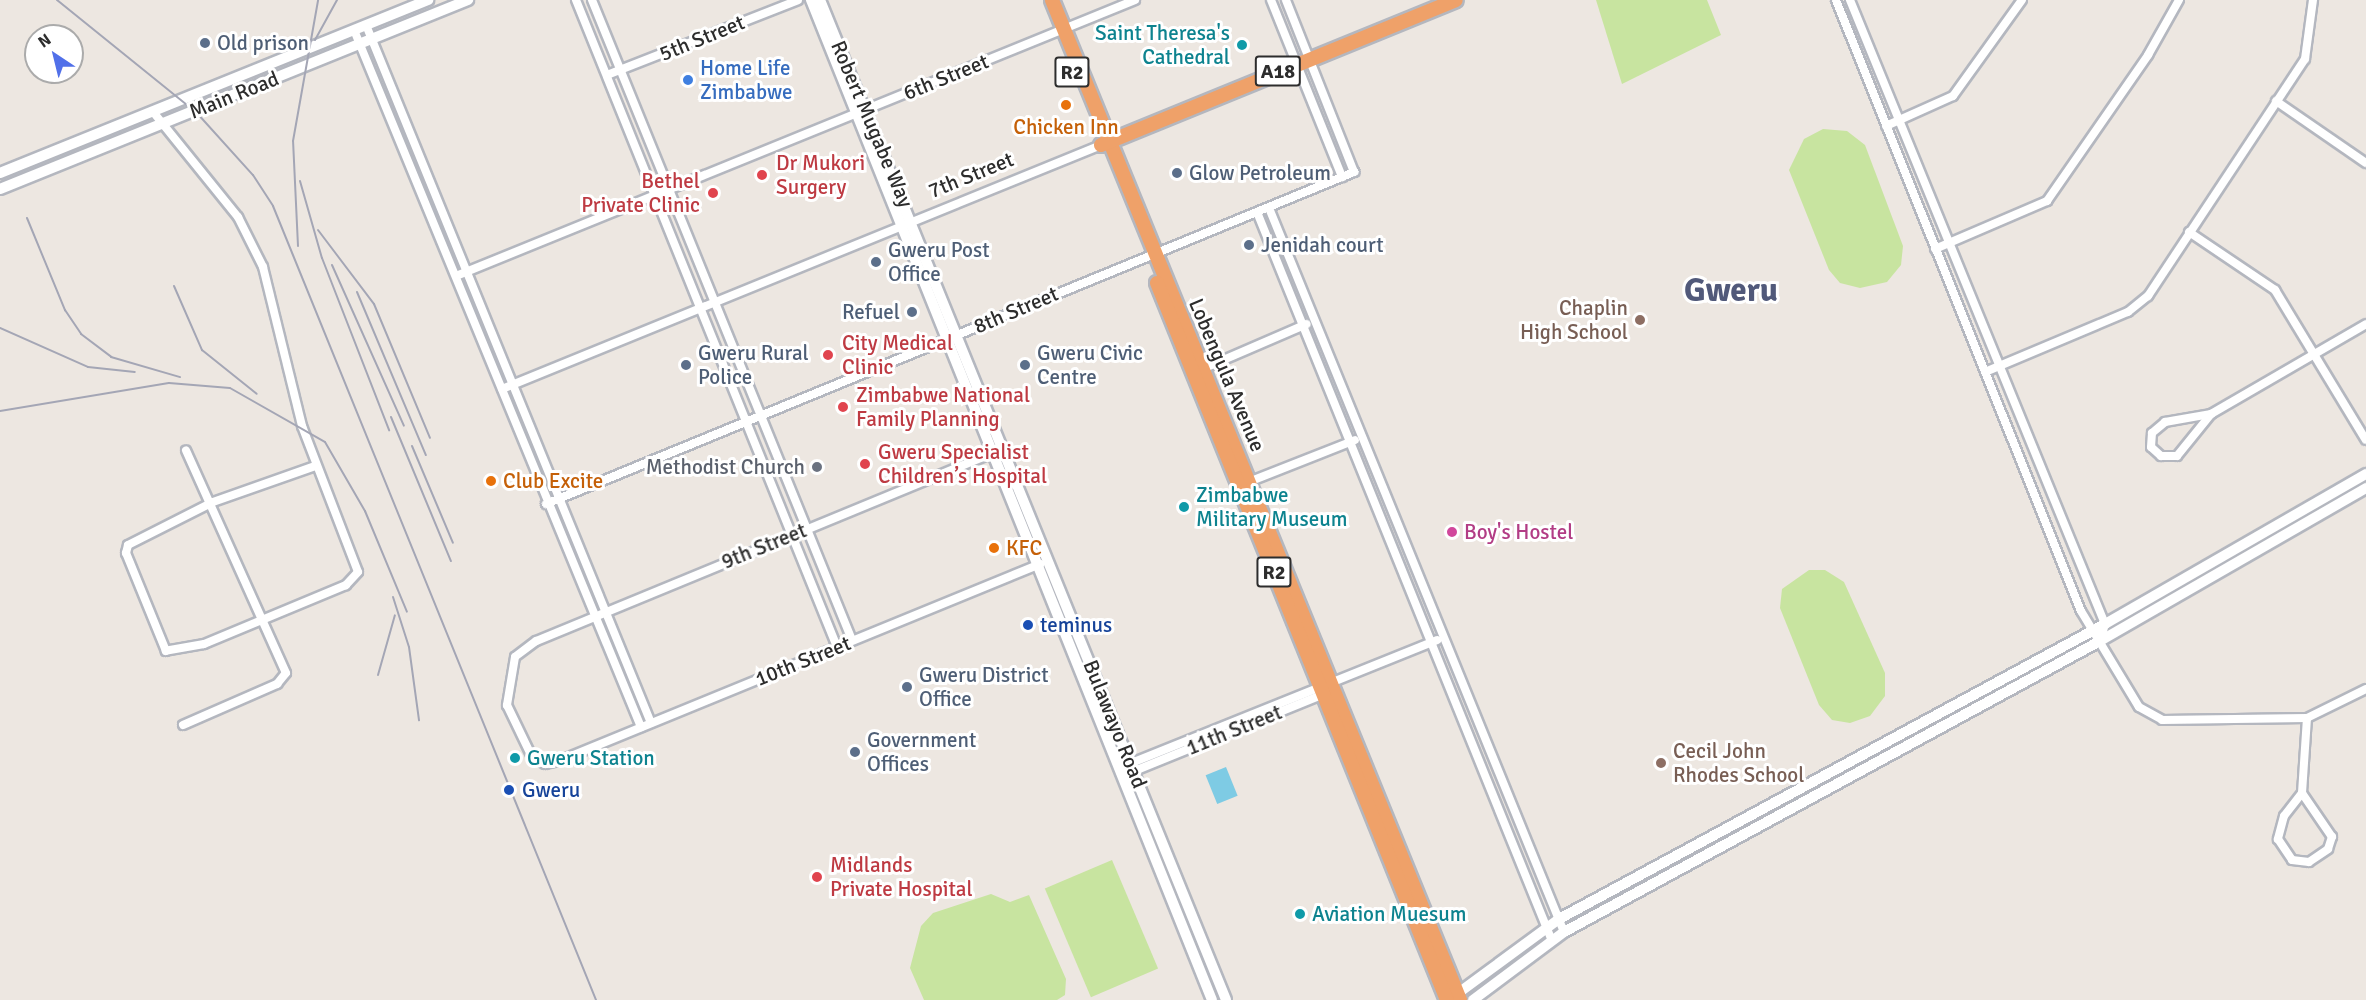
<!DOCTYPE html>
<html>
<head>
<meta charset="utf-8">
<style>
	body { margin:0 }
	#map { position:relative; width:2366px; height:1000px; overflow:hidden; background:#ede7e1; font-family:Signika,sans-serif }
	div>[style] { position:absolute }
	.pitch>* { inset:0; background:#c8e4a0; transform-origin:0 0 }
	.water>* { inset:0; background:#7ecbe4; transform-origin:0 0 }
	.roads { filter:drop-shadow(2px 0 #b4b7bf) drop-shadow(-2px 0 #b4b7bf) drop-shadow(0 2px #b4b7bf) drop-shadow(0 -2px #b4b7bf) }
	.street>* { height:8px; margin:-4px; padding:0 4px; transform-origin:4px; border-radius:4px; background:#fff }
	.secondary>* { height:10px; margin:-5px; padding:0 5px; transform-origin:5px; border-radius:5px; background:#fff }
	.highway>* { height:14px; margin:-7px; padding:0 7px; transform-origin:7px; border-radius:7px; background:#efa169 }
	.rail>* { height:2px; margin:-1px; padding:0 1px; transform-origin:1px; border-radius:1px; background:#a4a6b5 }
	.dots>* { width:16px; height:16px; translate:-50% -50%; box-sizing:border-box; border:3px solid #fff; border-radius:50% }
	span { translate:-50% -50%; white-space:nowrap; text-align:center; line-height:1.15; -webkit-text-stroke:6px #fff; paint-order:stroke }
	.shield-label span { padding:2px 4px; background:#fff; border:2px solid; border-radius:4px; -webkit-text-stroke-width:0 }
	.shield-label { font-size:20px; color:#2d2d2d; font-weight:700 }
	.culture-label { font-size:21px; color:#0d838f }
	.right { translate:-100% -50%; text-align:right }
	.left { translate:0 -50%; text-align:left }
	.street-label { font-size:21px; color:#2d2d2d }
	.service-label { font-size:21px; color:#4e5e75 }
	.shop-label { font-size:21px; color:#366cbe }
	.food-label { font-size:21px; color:#c56008 }
	.health-label { font-size:21px; color:#be3a42 }
	.education-label { font-size:21px; color:#785e54 }
	.worship-label { font-size:21px; color:#5b616d }
	.hotel-label { font-size:21px; color:#b23c85 }
	.transit-label { font-size:21px; color:#164399 }
	.town-label { font-size:33px; color:#51597a; font-weight:700 }
	.north { position:absolute; left:24px; top:24px; width:60px; height:60px; box-sizing:border-box; background:#fff; border:2px solid #ababab; border-radius:50%; rotate:325deg; font-size:16px; font-weight:700; line-height:24px; text-align:center; color:#2d2d2d }
	.north::after { content:''; display:block; margin:auto; width:21px; height:27px; background:#5170e9; clip-path:polygon(50% 0,100% 100%,50% 72%,0 100%) }
</style>
</head>
<body>
<div id="map">
	<div class="pitch">
		<div style="clip-path:polygon(1596px 0,1707px 0,1721px 35px,1622px 84px)"></div>
		<div style="clip-path:polygon(1823px 129px,1847px 131px,1865px 145px,1903px 246px,1901px 265px,1887px 282px,1860px 288px,1840px 283px,1829px 270px,1789px 170px,1804px 139px)"></div>
		<div style="clip-path:polygon(1809px 570px,1825px 570px,1844px 582px,1885px 673px,1885px 696px,1870px 716px,1850px 723px,1832px 720px,1819px 705px,1780px 608px,1782px 589px)"></div>
		<div style="left:1112px;top:860px;width:118px;height:73px;rotate:67deg"></div>
		<div style="clip-path:polygon(991px 894px,1010px 902px,1029px 895px,1066px 979px,1065px 995px,1057px 1000px,924px 1000px,910px 968px,921px 926px,933px 913px)"></div>
	</div>
	<div class="water">
		<div style="left:1226px;top:767px;width:31px;height:22px;rotate:68deg"></div>
	</div>
	<div class="roads">
		<div class="street">
			<div style="left:576px;top:0;width:698px;rotate:68.03deg"></div>
			<div style="left:592px;top:0;width:691px;rotate:67.89deg"></div>
			<div style="left:1271px;top:0;width:191px;rotate:68.1deg"></div>
			<div style="left:1836px;top:0;width:658px;rotate:68.15deg"></div>
			<div style="left:2081px;top:611px;width:112px;rotate:58.9deg"></div>
			<div style="left:2139px;top:707px;width:26px;rotate:29deg"></div>
			<div style="left:2162px;top:720px;width:145px;rotate:-0.8deg"></div>
			<div style="left:2307px;top:718px;width:66px;rotate:-26.2deg"></div>
			<div style="left:1850px;top:0;width:674px;rotate:67.77deg"></div>
			<div style="left:2105px;top:624px;width:18px;rotate:106deg"></div>
			<div style="left:366px;top:25px;width:754px;rotate:67.79deg"></div>
			<div style="left:354px;top:30px;width:754px;rotate:67.62deg"></div>
			<div style="left:607px;top:75px;width:205px;rotate:-21.4deg"></div>
			<div style="left:2276px;top:101px;width:109px;rotate:34.6deg"></div>
			<div style="left:154px;top:113px;width:134px;rotate:51.1deg"></div>
			<div style="left:238px;top:217px;width:56px;rotate:63.4deg"></div>
			<div style="left:263px;top:267px;width:164px;rotate:76.2deg"></div>
			<div style="left:302px;top:426px;width:156px;rotate:69deg"></div>
			<div style="left:358px;top:572px;width:18px;rotate:133deg"></div>
			<div style="left:346px;top:585px;width:154px;rotate:157.4deg"></div>
			<div style="left:204px;top:644px;width:39px;rotate:170deg"></div>
			<div style="left:166px;top:651px;width:106px;rotate:-112.2deg"></div>
			<div style="left:126px;top:553px;width:8px;rotate:-76deg"></div>
			<div style="left:128px;top:545px;width:95px;rotate:-26.8deg"></div>
			<div style="left:213px;top:502px;width:108px;rotate:-19.4deg"></div>
			<div style="left:1886px;top:126px;width:73px;rotate:-24.1deg"></div>
			<div style="left:1953px;top:96px;width:118px;rotate:-54.3deg"></div>
			<div style="left:1269px;top:208px;width:782px;rotate:67.83deg"></div>
			<div style="left:1257px;top:212px;width:786px;rotate:67.97deg"></div>
			<div style="left:2189px;top:232px;width:104px;rotate:34deg"></div>
			<div style="left:2275px;top:290px;width:175px;rotate:58.8deg"></div>
			<div style="left:1935px;top:249px;width:122px;rotate:-23.2deg"></div>
			<div style="left:2047px;top:201px;width:178px;rotate:-55.3deg"></div>
			<div style="left:2148px;top:55px;width:63px;rotate:-60.6deg"></div>
			<div style="left:456px;top:276px;width:733px;rotate:-22.12deg"></div>
			<div style="left:1200px;top:370px;width:116px;rotate:-23.3deg"></div>
			<div style="left:1985px;top:372px;width:155px;rotate:-22.8deg"></div>
			<div style="left:2128px;top:312px;width:26px;rotate:-39deg"></div>
			<div style="left:2148px;top:296px;width:284px;rotate:-56.5deg"></div>
			<div style="left:2305px;top:59px;width:60px;rotate:-82.3deg"></div>
			<div style="left:502px;top:389px;width:647px;rotate:-22.16deg"></div>
			<div style="left:2211px;top:414px;width:54px;rotate:129deg"></div>
			<div style="left:2177px;top:456px;width:16px;rotate:180deg"></div>
			<div style="left:2161px;top:456px;width:13px;rotate:-138deg"></div>
			<div style="left:2151px;top:447px;width:14px;rotate:-86deg"></div>
			<div style="left:2152px;top:433px;width:17px;rotate:-40deg"></div>
			<div style="left:2165px;top:422px;width:47px;rotate:-9.9deg"></div>
			<div style="left:2211px;top:414px;width:179px;rotate:-30.1deg"></div>
			<div style="left:995px;top:452px;width:496px;rotate:157.6deg"></div>
			<div style="left:536px;top:641px;width:26px;rotate:143deg"></div>
			<div style="left:515px;top:657px;width:49px;rotate:99.5deg"></div>
			<div style="left:507px;top:705px;width:58px;rotate:64.3deg"></div>
			<div style="left:532px;top:757px;width:15px;rotate:28deg"></div>
			<div style="left:545px;top:764px;width:14px;rotate:-12deg"></div>
			<div style="left:559px;top:761px;width:520px;rotate:-22.27deg"></div>
			<div style="left:1246px;top:483px;width:117px;rotate:-21.5deg"></div>
			<div style="left:546px;top:504px;width:874px;rotate:-22.34deg"></div>
			<div style="left:1354px;top:172px;width:185px;rotate:-111.6deg"></div>
			<div style="left:183px;top:725px;width:103px;rotate:-23.6deg"></div>
			<div style="left:277px;top:684px;width:14px;rotate:-51deg"></div>
			<div style="left:286px;top:673px;width:244px;rotate:-114.2deg"></div>
			<div style="left:1119px;top:768px;width:343px;rotate:-21.9deg"></div>
			<div style="left:1122px;top:776px;width:220px;rotate:-22.1deg"></div>
			<div style="left:2302px;top:793px;width:29px;rotate:128deg"></div>
			<div style="left:2284px;top:816px;width:24px;rotate:105deg"></div>
			<div style="left:2278px;top:839px;width:25px;rotate:56deg"></div>
			<div style="left:2292px;top:860px;width:17px;rotate:7deg"></div>
			<div style="left:2309px;top:862px;width:23px;rotate:-34deg"></div>
			<div style="left:2328px;top:849px;width:13px;rotate:-72deg"></div>
			<div style="left:2332px;top:837px;width:53px;rotate:-124.3deg"></div>
			<div style="left:2302px;top:793px;width:75px;rotate:-86.2deg"></div>
		</div>
		<div class="secondary">
			<div style="left:811px;top:0;width:1077px;rotate:68.15deg"></div>
			<div style="left:820px;top:0;width:1079px;rotate:67.9deg"></div>
			<div style="left:0;top:173px;width:462px;rotate:-22deg"></div>
			<div style="left:0;top:189px;width:505px;rotate:-21.99deg"></div>
			<div style="left:1457px;top:994px;width:127px;rotate:-36.3deg"></div>
			<div style="left:1559px;top:919px;width:621px;rotate:-28.38deg"></div>
			<div style="left:2105px;top:624px;width:301px;rotate:-29.9deg"></div>
			<div style="left:1473px;top:1000px;width:114px;rotate:-36.8deg"></div>
			<div style="left:1564px;top:932px;width:610px;rotate:-28.5deg"></div>
			<div style="left:2100px;top:641px;width:307px;rotate:-29.9deg"></div>
		</div>
		<div class="highway">
			<div style="left:1052px;top:0;width:1080px;rotate:67.8deg"></div>
			<div style="left:1101px;top:145px;width:383px;rotate:-22.2deg"></div>
			<div style="left:1157px;top:283px;width:773px;rotate:67.98deg"></div>
		</div>
	</div>
	<div class="rail">
		<div style="left:57px;top:0;width:179px;rotate:38.9deg"></div>
		<div style="left:196px;top:112px;width:85px;rotate:47.9deg"></div>
		<div style="left:253px;top:175px;width:37px;rotate:57deg"></div>
		<div style="left:273px;top:206px;width:857px;rotate:67.86deg"></div>
		<div style="left:315px;top:40px;width:46px;rotate:-61.2deg"></div>
		<div style="left:300px;top:181px;width:80px;rotate:74.1deg"></div>
		<div style="left:322px;top:258px;width:185px;rotate:68.7deg"></div>
		<div style="left:27px;top:218px;width:100px;rotate:67.6deg"></div>
		<div style="left:65px;top:310px;width:29px;rotate:56deg"></div>
		<div style="left:81px;top:334px;width:38px;rotate:37deg"></div>
		<div style="left:111px;top:357px;width:72px;rotate:16.2deg"></div>
		<div style="left:318px;top:230px;width:93px;rotate:52.9deg"></div>
		<div style="left:374px;top:304px;width:145px;rotate:67.3deg"></div>
		<div style="left:298px;top:246px;width:105px;rotate:-92.7deg"></div>
		<div style="left:293px;top:141px;width:143px;rotate:-79.9deg"></div>
		<div style="left:332px;top:265px;width:176px;rotate:65.9deg"></div>
		<div style="left:174px;top:286px;width:70px;rotate:66.4deg"></div>
		<div style="left:202px;top:350px;width:70px;rotate:38.7deg"></div>
		<div style="left:357px;top:292px;width:177px;rotate:67.1deg"></div>
		<div style="left:0;top:328px;width:96px;rotate:23.9deg"></div>
		<div style="left:88px;top:367px;width:47px;rotate:6.1deg"></div>
		<div style="left:0;top:411px;width:171px;rotate:-9.4deg"></div>
		<div style="left:169px;top:383px;width:61px;rotate:4.7deg"></div>
		<div style="left:230px;top:388px;width:109px;rotate:29.6deg"></div>
		<div style="left:325px;top:442px;width:80px;rotate:59.9deg"></div>
		<div style="left:365px;top:511px;width:109px;rotate:67.4deg"></div>
		<div style="left:391px;top:417px;width:156px;rotate:67.4deg"></div>
		<div style="left:412px;top:446px;width:105px;rotate:67.1deg"></div>
		<div style="left:393px;top:597px;width:52px;rotate:72.3deg"></div>
		<div style="left:409px;top:647px;width:74px;rotate:82.2deg"></div>
		<div style="left:378px;top:675px;width:62px;rotate:-74.2deg"></div>
	</div>
	<div class="dots">
		<div style="left:205px;top:43px;background:#5c6f8a"></div>
		<div style="left:1242px;top:45px;background:#0f9aa8"></div>
		<div style="left:688px;top:80px;background:#3f7fe0"></div>
		<div style="left:1066px;top:105px;background:#e8710a"></div>
		<div style="left:1177px;top:173px;background:#5c6f8a"></div>
		<div style="left:762px;top:175px;background:#e0444e"></div>
		<div style="left:713px;top:193px;background:#e0444e"></div>
		<div style="left:1249px;top:245px;background:#5c6f8a"></div>
		<div style="left:876px;top:262px;background:#5c6f8a"></div>
		<div style="left:912px;top:312px;background:#5c6f8a"></div>
		<div style="left:1640px;top:320px;background:#8d6e63"></div>
		<div style="left:828px;top:355px;background:#e0444e"></div>
		<div style="left:686px;top:365px;background:#5c6f8a"></div>
		<div style="left:1025px;top:365px;background:#5c6f8a"></div>
		<div style="left:843px;top:407px;background:#e0444e"></div>
		<div style="left:865px;top:464px;background:#e0444e"></div>
		<div style="left:817px;top:467px;background:#6b7280"></div>
		<div style="left:491px;top:481px;background:#e8710a"></div>
		<div style="left:1184px;top:507px;background:#0f9aa8"></div>
		<div style="left:1452px;top:532px;background:#d1479c"></div>
		<div style="left:994px;top:548px;background:#e8710a"></div>
		<div style="left:1028px;top:625px;background:#1a4fb4"></div>
		<div style="left:907px;top:687px;background:#5c6f8a"></div>
		<div style="left:855px;top:752px;background:#5c6f8a"></div>
		<div style="left:515px;top:758px;background:#0f9aa8"></div>
		<div style="left:1661px;top:763px;background:#8d6e63"></div>
		<div style="left:509px;top:790px;background:#1a4fb4"></div>
		<div style="left:817px;top:877px;background:#e0444e"></div>
		<div style="left:1300px;top:914px;background:#0f9aa8"></div>
	</div>
	<div class="shield-label">
		<span style="left:1278px;top:71px">A18</span>
		<span style="left:1072px;top:72px">R2</span>
		<span style="left:1274px;top:572px">R2</span>
	</div>
	<div class="culture-label">
		<span class="right" style="left:1230px;top:45px">Saint Theresa's<br>Cathedral</span>
		<span class="left" style="left:1196px;top:507px">Zimbabwe<br>Military Museum</span>
		<span class="left" style="left:527px;top:758px">Gweru Station</span>
		<span class="left" style="left:1312px;top:914px">Aviation Muesum</span>
	</div>
	<div class="street-label">
		<span style="left:702px;top:38px;rotate:-22deg">5th Street</span>
		<span style="left:946px;top:77px;rotate:-22deg">6th Street</span>
		<span style="left:234px;top:95px;rotate:-22deg">Main Road</span>
		<span style="left:872px;top:124px;rotate:67deg">Robert Mugabe Way</span>
		<span style="left:971px;top:175px;rotate:-22deg">7th Street</span>
		<span style="left:1016px;top:310px;rotate:-23deg">8th Street</span>
		<span style="left:1227px;top:375px;rotate:67deg">Lobengula Avenue</span>
		<span style="left:764px;top:546px;rotate:-22deg">9th Street</span>
		<span style="left:803px;top:661px;rotate:-22deg">10th Street</span>
		<span style="left:1115px;top:724px;rotate:68deg">Bulawayo Road</span>
		<span style="left:1234px;top:730px;rotate:-22deg">11th Street</span>
	</div>
	<div class="service-label">
		<span class="left" style="left:217px;top:43px">Old prison</span>
		<span class="left" style="left:1189px;top:173px">Glow Petroleum</span>
		<span class="left" style="left:1261px;top:245px">Jenidah court</span>
		<span class="left" style="left:888px;top:262px">Gweru Post<br>Office</span>
		<span class="right" style="left:900px;top:312px">Refuel</span>
		<span class="left" style="left:698px;top:365px">Gweru Rural<br>Police</span>
		<span class="left" style="left:1037px;top:365px">Gweru Civic<br>Centre</span>
		<span class="left" style="left:919px;top:687px">Gweru District<br>Office</span>
		<span class="left" style="left:867px;top:752px">Government<br>Offices</span>
	</div>
	<div class="shop-label">
		<span class="left" style="left:700px;top:80px">Home Life<br>Zimbabwe</span>
	</div>
	<div class="food-label">
		<span style="left:1066px;top:127px">Chicken Inn</span>
		<span class="left" style="left:503px;top:481px">Club Excite</span>
		<span class="left" style="left:1006px;top:548px">KFC</span>
	</div>
	<div class="health-label">
		<span class="left" style="left:776px;top:175px">Dr Mukori<br>Surgery</span>
		<span class="right" style="left:700px;top:193px">Bethel<br>Private Clinic</span>
		<span class="left" style="left:842px;top:355px">City Medical<br>Clinic</span>
		<span class="left" style="left:856px;top:407px">Zimbabwe National<br>Family Planning</span>
		<span class="left" style="left:878px;top:464px">Gweru Specialist<br>Children’s Hospital</span>
		<span class="left" style="left:830px;top:877px">Midlands<br>Private Hospital</span>
	</div>
	<div class="education-label">
		<span class="right" style="left:1628px;top:320px">Chaplin<br>High School</span>
		<span class="left" style="left:1673px;top:763px">Cecil John<br>Rhodes School</span>
	</div>
	<div class="worship-label">
		<span class="right" style="left:805px;top:467px">Methodist Church</span>
	</div>
	<div class="hotel-label">
		<span class="left" style="left:1464px;top:532px">Boy's Hostel</span>
	</div>
	<div class="transit-label">
		<span class="left" style="left:1040px;top:625px">teminus</span>
		<span class="left" style="left:522px;top:790px">Gweru</span>
	</div>
	<div class="town-label">
		<span style="left:1731px;top:291px">Gweru</span>
	</div>
	<div class="north">N</div>
</div>
</body>
</html>
